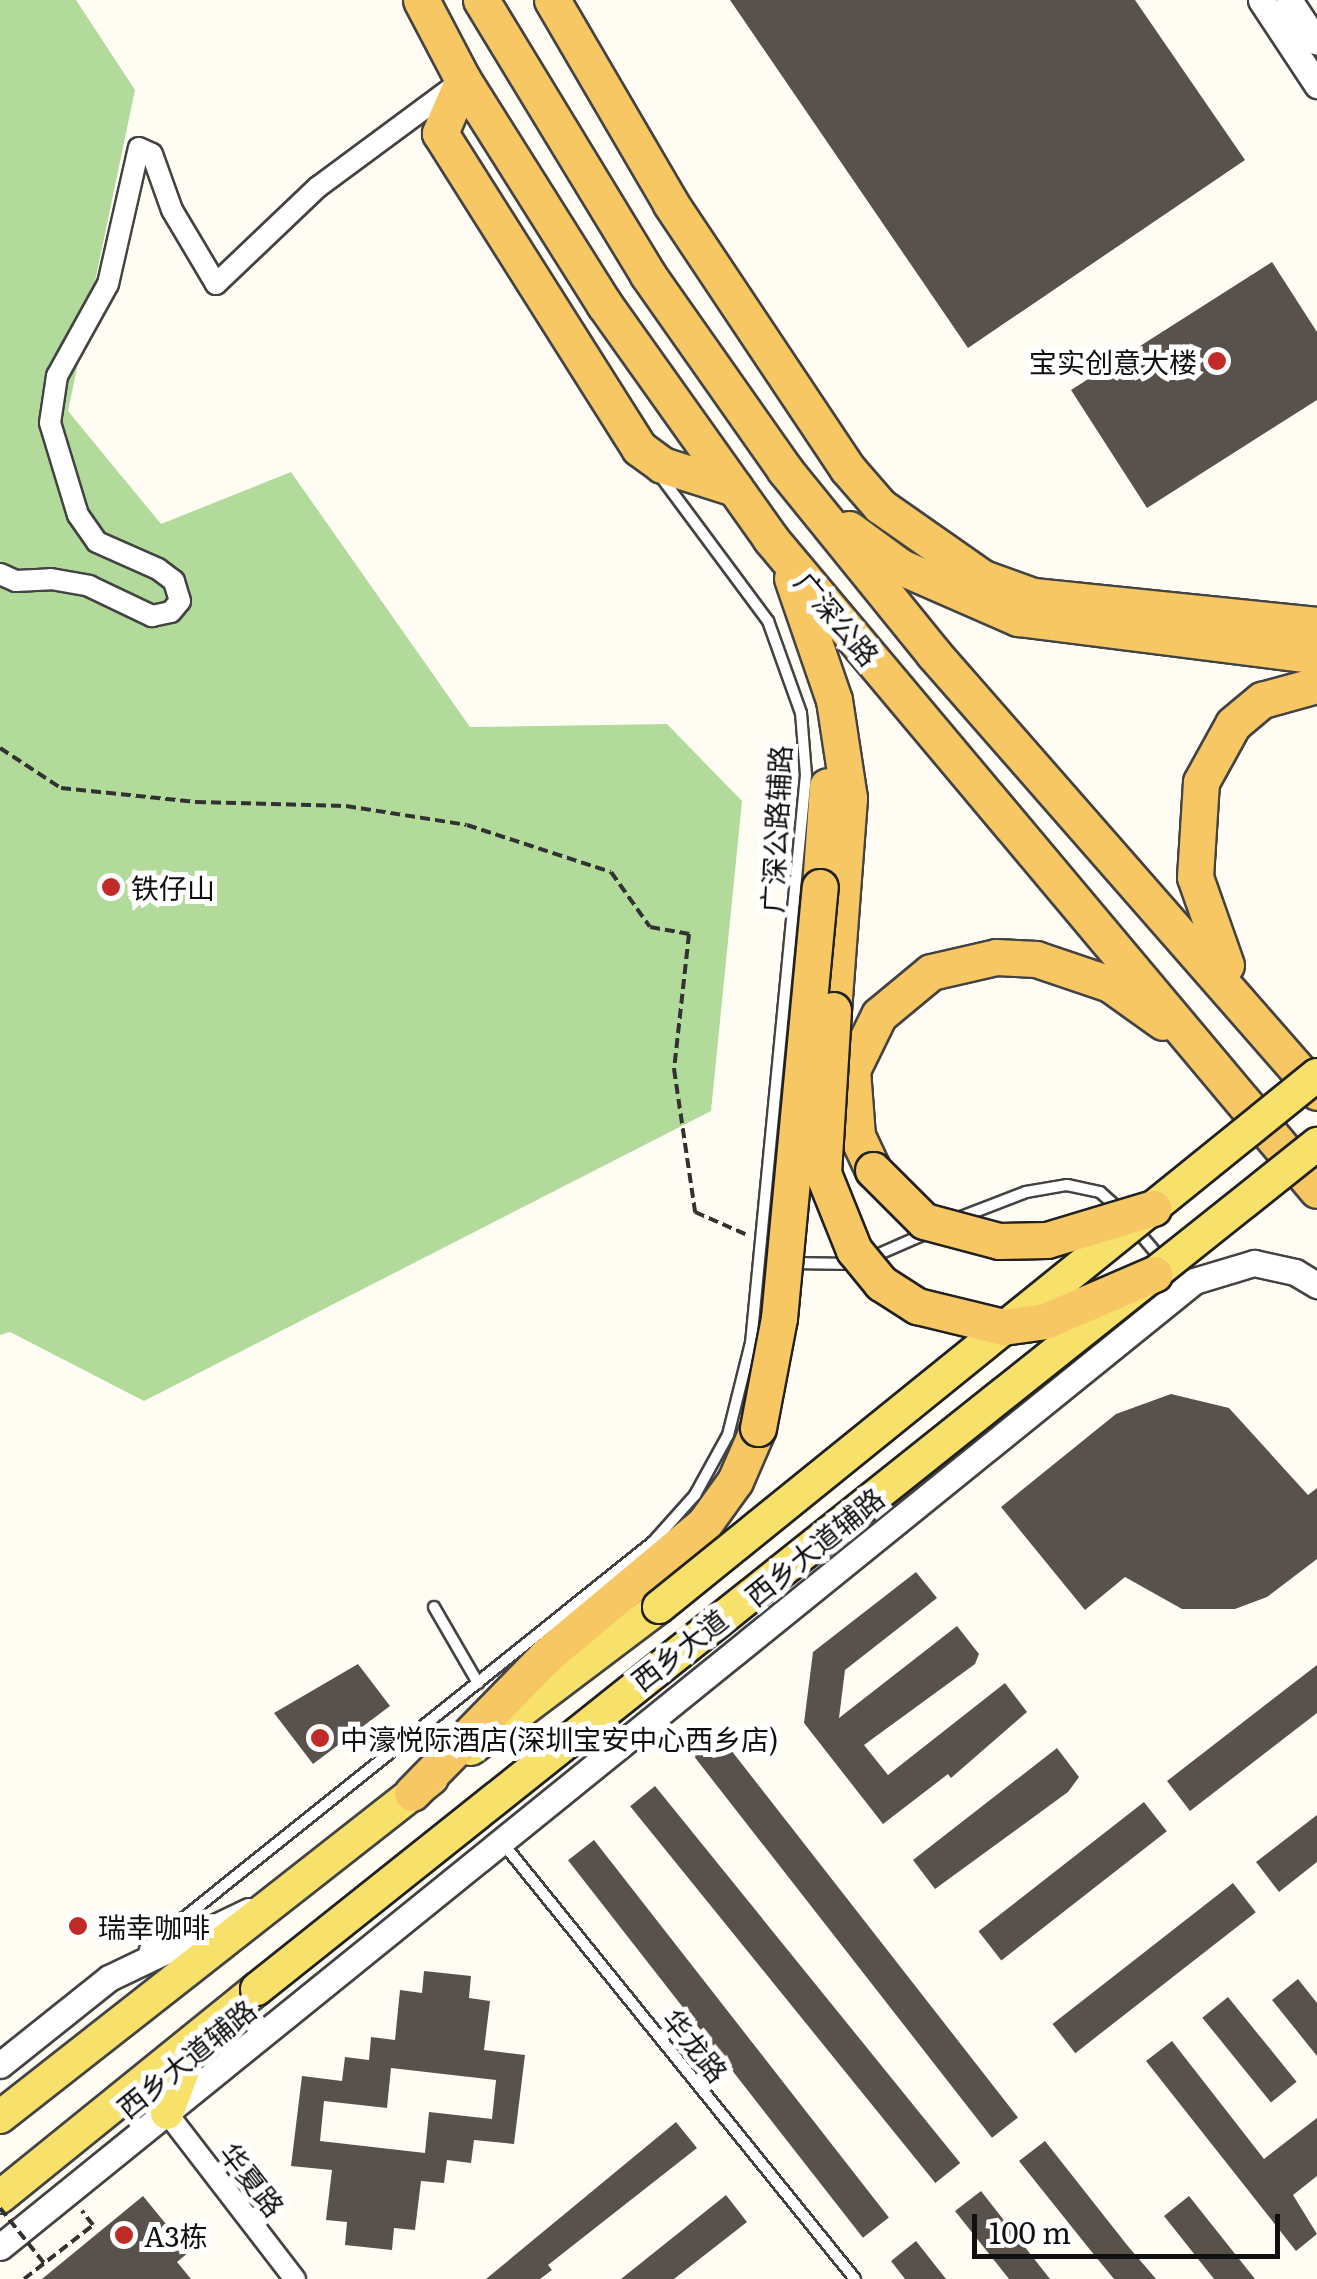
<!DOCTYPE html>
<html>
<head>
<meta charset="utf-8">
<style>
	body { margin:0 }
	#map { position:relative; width:1317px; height:2279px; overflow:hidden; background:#fffdf3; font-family:Literata,"Noto Sans SC",serif }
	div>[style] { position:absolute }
	.forest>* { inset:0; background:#b2db9b }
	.building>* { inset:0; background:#59524c; transform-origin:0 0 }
	.path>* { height:4px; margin-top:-2px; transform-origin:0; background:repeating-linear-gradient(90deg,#323232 0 10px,transparent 0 15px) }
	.roads { filter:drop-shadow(2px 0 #434343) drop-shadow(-2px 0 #434343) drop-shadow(0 2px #434343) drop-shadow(0 -2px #434343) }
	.service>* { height:10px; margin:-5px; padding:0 5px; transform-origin:5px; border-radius:5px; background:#fff }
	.minor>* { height:20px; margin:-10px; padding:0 10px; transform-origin:10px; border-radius:10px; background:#fff }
	.tertiary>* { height:25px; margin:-12.5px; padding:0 12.5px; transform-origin:12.5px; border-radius:12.5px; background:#fff }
	.primary>* { height:32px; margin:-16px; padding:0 16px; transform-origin:16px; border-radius:16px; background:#f8e16a }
	.trunk>* { height:35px; margin:-17.5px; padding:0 17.5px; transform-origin:17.5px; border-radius:17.5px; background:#f6c763 }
	.path-bridge>* { height:4px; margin-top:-2px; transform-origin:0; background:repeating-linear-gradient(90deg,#323232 0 10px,transparent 0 15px) }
	.bridges { filter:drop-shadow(2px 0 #212121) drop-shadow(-2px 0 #212121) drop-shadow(0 2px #212121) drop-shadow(0 -2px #212121) }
	.primary-bridge>* { height:32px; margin:-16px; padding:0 16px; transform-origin:16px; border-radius:16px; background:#f8e16a }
	.trunk-bridge>* { height:35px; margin:-17.5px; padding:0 17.5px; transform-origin:17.5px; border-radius:17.5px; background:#f6c763 }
	.dots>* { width:28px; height:28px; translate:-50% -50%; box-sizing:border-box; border:5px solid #fff; border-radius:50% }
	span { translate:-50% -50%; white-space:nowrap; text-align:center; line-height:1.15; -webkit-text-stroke:10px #fff; paint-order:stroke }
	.poi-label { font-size:28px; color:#101010 }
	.right { translate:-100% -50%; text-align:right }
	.left { translate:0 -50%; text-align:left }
	.street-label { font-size:28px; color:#101010 }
	.scale { position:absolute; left:972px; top:2214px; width:308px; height:45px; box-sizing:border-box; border:5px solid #101010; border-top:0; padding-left:12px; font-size:30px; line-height:35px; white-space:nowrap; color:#101010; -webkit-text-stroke:8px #fff; paint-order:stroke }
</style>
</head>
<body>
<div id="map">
	<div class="forest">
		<div style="clip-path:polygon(0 0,76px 0,135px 90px,68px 411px,161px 524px,291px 472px,470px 727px,667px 724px,742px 801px,711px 1111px,144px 1401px,10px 1332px,0 1335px)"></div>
	</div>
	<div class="building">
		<div style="clip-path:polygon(730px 0,1135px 0,1245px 160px,968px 348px)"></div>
		<div style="clip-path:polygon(1272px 262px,1317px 332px,1317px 400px,1147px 508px,1071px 390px)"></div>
		<div style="clip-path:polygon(1171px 1394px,1229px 1408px,1308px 1495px,1317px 1488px,1317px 1559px,1267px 1597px,1235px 1609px,1182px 1609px,1125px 1577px,1085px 1610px,1001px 1507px,1116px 1414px)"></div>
		<div style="clip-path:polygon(916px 1572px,937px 1598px,845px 1670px,839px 1718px,957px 1626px,979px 1654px,975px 1664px,864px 1745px,888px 1775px,1005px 1683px,1027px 1712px,951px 1778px,948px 1774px,883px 1824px,804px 1723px,813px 1652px)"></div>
		<div style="clip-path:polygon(358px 1664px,390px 1706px,313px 1764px,274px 1713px)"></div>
		<div style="clip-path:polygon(1317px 1665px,1317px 1713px,1190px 1811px,1167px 1781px)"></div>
		<div style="left:720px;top:1736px;width:484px;height:33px;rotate:52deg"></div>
		<div style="clip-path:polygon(1057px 1748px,1079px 1777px,1068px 1792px,935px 1889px,913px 1860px)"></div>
		<div style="left:655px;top:1786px;width:485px;height:32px;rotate:51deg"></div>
		<div style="left:1144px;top:1802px;width:37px;height:210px;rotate:52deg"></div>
		<div style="clip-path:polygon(1317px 1815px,1317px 1862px,1279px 1892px,1256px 1862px)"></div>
		<div style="left:594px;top:1840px;width:479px;height:33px;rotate:52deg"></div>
		<div style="left:1233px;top:1883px;width:37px;height:229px;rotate:52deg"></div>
		<div style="clip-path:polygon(evenodd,424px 1971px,471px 1976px,469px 1998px,490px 2001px,484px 2050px,525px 2055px,514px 2144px,474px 2140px,471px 2163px,447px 2160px,444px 2183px,421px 2181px,415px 2230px,394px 2228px,392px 2250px,345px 2245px,347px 2222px,326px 2220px,332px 2170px,291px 2166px,302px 2076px,342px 2081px,345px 2057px,369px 2060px,371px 2037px,395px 2040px,400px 1990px,422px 1993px,424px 1971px,391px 2068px,496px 2080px,492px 2119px,429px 2112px,425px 2153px,320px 2141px,324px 2101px,387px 2108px,391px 2068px)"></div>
		<div style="clip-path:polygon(1298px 1979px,1317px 2003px,1317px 2056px,1272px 2000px)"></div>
		<div style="left:1228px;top:1997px;width:109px;height:33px;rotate:51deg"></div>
		<div style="clip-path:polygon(1172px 2041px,1264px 2159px,1317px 2118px,1317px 2176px,1293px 2195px,1317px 2234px,1296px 2251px,1146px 2061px)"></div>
		<div style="clip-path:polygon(676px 2122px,697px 2148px,548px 2265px,552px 2270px,540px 2279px,486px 2279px)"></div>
		<div style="clip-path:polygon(1045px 2141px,1127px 2245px,1156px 2279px,1114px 2279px,1087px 2246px,1019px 2161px)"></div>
		<div style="clip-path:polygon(981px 2191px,1050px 2279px,1009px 2279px,955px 2211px)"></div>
		<div style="clip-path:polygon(726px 2195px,747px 2222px,674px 2279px,621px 2279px)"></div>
		<div style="clip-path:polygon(143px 2196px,189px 2252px,177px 2262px,191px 2279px,42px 2279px)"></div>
		<div style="clip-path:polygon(1189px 2196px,1255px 2279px,1214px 2279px,1164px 2216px)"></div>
		<div style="clip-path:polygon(916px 2241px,946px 2279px,905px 2279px,891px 2261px)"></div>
	</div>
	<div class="path">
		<div style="left:0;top:748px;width:73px;rotate:33.3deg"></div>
		<div style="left:61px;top:788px;width:136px;rotate:5.9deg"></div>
		<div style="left:196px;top:802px;width:150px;rotate:1.5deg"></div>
		<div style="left:346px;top:806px;width:122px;rotate:8.9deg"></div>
		<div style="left:467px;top:825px;width:151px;rotate:18.1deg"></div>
		<div style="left:611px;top:872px;width:67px;rotate:54.7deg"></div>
		<div style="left:650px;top:927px;width:40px;rotate:10deg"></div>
		<div style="left:689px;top:934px;width:136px;rotate:96.3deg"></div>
		<div style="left:674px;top:1069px;width:145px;rotate:81.6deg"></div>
		<div style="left:695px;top:1212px;width:55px;rotate:23.7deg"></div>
		<div style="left:24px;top:2279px;width:88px;rotate:-38deg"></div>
		<div style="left:93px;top:2225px;width:18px;rotate:-128deg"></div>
	</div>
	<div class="roads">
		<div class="service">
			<div style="left:956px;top:1219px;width:75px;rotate:-21.1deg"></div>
			<div style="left:1026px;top:1192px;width:42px;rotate:-9.7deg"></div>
			<div style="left:1067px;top:1185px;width:34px;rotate:12deg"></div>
			<div style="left:1100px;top:1192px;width:27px;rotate:42deg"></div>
			<div style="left:1134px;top:1227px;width:43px;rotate:49.7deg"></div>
			<div style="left:870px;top:1258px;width:62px;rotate:-23.7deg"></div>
			<div style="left:791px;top:1263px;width:63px;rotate:0.9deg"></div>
			<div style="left:434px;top:1607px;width:88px;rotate:59.9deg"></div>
			<div style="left:501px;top:1841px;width:563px;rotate:51.05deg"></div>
			<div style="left:145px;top:1949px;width:651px;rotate:-38.7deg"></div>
			<div style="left:653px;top:1542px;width:63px;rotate:-48.2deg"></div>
			<div style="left:695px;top:1495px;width:68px;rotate:-61.2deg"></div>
			<div style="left:728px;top:1435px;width:95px;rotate:-76deg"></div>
			<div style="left:751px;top:1343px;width:571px;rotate:-84.47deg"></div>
			<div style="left:806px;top:775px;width:62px;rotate:-94.6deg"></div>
			<div style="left:801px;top:713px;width:98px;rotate:-109.7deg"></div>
			<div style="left:768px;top:621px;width:179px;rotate:-126.6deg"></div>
		</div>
		<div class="minor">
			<div style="left:0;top:574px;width:17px;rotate:24deg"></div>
			<div style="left:16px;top:581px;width:35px;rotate:-3deg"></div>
			<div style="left:51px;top:579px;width:39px;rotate:10deg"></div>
			<div style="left:89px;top:586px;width:70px;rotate:25.5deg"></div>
			<div style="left:152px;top:616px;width:19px;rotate:-12deg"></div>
			<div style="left:171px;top:612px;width:14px;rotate:-51deg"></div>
			<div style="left:180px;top:601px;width:21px;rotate:-107deg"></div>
			<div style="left:174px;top:581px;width:20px;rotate:-143deg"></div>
			<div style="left:158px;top:569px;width:67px;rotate:-156.1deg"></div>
			<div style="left:97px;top:542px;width:33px;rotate:-125deg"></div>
			<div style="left:78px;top:515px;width:96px;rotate:-106.9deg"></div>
			<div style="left:50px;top:423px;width:48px;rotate:-81.5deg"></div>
			<div style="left:57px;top:376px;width:105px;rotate:-61deg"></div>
			<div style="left:108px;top:284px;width:139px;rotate:-77.2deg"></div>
			<div style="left:139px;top:148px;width:14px;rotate:25deg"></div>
			<div style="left:152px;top:154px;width:59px;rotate:70.3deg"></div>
			<div style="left:172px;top:210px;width:86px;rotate:59.3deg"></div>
			<div style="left:216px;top:284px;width:141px;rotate:-43.6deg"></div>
			<div style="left:318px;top:187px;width:173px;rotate:-36.5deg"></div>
			<div style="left:167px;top:2113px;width:210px;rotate:52.4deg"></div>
		</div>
		<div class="tertiary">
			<div style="left:1261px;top:0;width:102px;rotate:56.6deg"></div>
			<div style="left:1289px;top:0;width:50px;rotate:56.3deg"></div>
			<div style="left:0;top:2065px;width:139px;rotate:-38.6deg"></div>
			<div style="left:109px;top:1978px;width:155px;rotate:-25.6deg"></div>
			<div style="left:0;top:2247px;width:1536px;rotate:-38.97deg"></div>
			<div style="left:1194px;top:1281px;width:63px;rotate:-16.7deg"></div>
			<div style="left:1254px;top:1263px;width:42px;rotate:12.4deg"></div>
			<div style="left:1295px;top:1272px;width:26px;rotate:31deg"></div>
		</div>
		<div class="primary">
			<div style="left:471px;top:1749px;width:236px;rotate:-37.1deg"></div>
			<div style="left:167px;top:2113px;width:71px;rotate:-69.3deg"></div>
			<div style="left:0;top:2117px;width:549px;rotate:-38.12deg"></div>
			<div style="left:0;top:2197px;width:331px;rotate:-39deg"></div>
		</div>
		<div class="trunk">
			<div style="left:421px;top:0;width:90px;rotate:62.3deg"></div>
			<div style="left:463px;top:80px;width:265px;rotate:57.8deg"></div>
			<div style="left:604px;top:304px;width:287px;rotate:54.6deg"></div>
			<div style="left:770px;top:538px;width:851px;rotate:50deg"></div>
			<div style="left:481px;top:0;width:322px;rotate:58.7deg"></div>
			<div style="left:648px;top:275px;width:238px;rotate:54.9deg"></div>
			<div style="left:785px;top:470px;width:235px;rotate:51deg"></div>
			<div style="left:933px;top:653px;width:583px;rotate:48.82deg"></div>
			<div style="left:552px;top:0;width:236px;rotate:59.7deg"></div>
			<div style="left:671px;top:204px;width:317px;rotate:56.3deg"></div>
			<div style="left:847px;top:468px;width:50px;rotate:49deg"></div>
			<div style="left:880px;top:506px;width:126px;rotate:35deg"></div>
			<div style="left:983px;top:578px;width:53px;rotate:19.8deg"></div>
			<div style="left:1033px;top:596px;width:285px;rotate:5.8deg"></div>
			<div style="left:463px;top:80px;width:58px;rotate:113.5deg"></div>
			<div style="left:440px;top:133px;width:373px;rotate:57.7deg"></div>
			<div style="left:639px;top:448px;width:29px;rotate:36deg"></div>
			<div style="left:662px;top:465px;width:76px;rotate:17.7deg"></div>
			<div style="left:849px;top:529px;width:64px;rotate:36.2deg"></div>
			<div style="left:901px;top:567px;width:128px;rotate:23.6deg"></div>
			<div style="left:1018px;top:618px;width:301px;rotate:7.2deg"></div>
			<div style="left:792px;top:578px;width:129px;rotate:71deg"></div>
			<div style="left:834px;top:700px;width:99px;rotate:81.3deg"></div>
			<div style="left:849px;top:798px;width:213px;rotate:94.3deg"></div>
			<div style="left:820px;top:887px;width:101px;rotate:-86deg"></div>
			<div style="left:1226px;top:965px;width:93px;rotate:-109.4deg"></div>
			<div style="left:1195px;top:877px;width:95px;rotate:-86.4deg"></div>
			<div style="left:1201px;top:782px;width:66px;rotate:-61.1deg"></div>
			<div style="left:1233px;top:724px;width:38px;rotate:-40deg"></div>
			<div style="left:1262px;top:700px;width:57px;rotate:-15.3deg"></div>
			<div style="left:873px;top:1170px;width:38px;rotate:-115deg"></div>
			<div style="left:857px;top:1136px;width:66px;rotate:-94.3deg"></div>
			<div style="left:852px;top:1070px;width:61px;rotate:-63.9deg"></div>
			<div style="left:879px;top:1015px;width:67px;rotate:-39.6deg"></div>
			<div style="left:931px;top:972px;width:67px;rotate:-13deg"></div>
			<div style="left:996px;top:957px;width:40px;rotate:2.9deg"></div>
			<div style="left:1036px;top:959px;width:78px;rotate:18.7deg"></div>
			<div style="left:1110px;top:984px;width:65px;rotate:35.6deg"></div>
			<div style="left:412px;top:1793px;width:192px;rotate:-45.6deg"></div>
			<div style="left:546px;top:1656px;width:206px;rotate:-39.9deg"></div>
			<div style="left:704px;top:1524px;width:53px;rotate:-54.2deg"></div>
			<div style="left:735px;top:1481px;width:58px;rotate:-66.5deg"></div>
		</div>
	</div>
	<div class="path-bridge">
		<div style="left:0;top:2208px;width:70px;rotate:51.3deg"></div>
	</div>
	<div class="bridges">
		<div class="primary-bridge">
			<div style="left:659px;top:1607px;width:846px;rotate:-38.96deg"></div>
			<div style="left:257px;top:1989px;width:1356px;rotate:-38.56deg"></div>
		</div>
		<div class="trunk-bridge">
			<div style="left:833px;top:1010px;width:163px;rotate:93.5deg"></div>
			<div style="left:823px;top:1173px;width:83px;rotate:68.1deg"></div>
			<div style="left:854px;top:1250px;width:43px;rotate:50.7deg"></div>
			<div style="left:881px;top:1283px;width:43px;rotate:32.6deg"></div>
			<div style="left:917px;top:1306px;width:89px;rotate:13.7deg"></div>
			<div style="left:1003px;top:1327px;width:42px;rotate:-8.1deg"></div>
			<div style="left:1045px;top:1321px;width:119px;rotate:-23.3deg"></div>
			<div style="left:873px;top:1170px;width:72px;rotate:45deg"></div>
			<div style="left:924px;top:1221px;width:78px;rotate:14.9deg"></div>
			<div style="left:999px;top:1241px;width:48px;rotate:-1.2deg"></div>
			<div style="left:1047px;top:1240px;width:111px;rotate:-16.8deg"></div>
			<div style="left:758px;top:1428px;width:112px;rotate:-79.2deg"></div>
			<div style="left:779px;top:1318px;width:433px;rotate:-84.6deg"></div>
		</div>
	</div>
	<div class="dots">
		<div style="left:1217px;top:361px;background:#c12b27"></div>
		<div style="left:111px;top:887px;background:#c12b27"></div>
		<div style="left:320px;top:1738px;background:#c12b27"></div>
		<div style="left:78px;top:1926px;background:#c12b27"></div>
		<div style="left:124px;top:2235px;background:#c12b27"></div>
	</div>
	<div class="poi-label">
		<span class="right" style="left:1197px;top:361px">宝实创意大楼</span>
		<span class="left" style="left:131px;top:887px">铁仔山</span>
		<span class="left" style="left:340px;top:1738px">中濠悦际酒店(深圳宝安中心西乡店)</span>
		<span class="left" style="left:98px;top:1926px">瑞幸咖啡</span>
		<span class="left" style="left:144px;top:2235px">A3栋</span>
	</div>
	<div class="street-label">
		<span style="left:838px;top:618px;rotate:50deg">广深公路</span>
		<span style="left:775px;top:829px;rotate:-87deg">广深公路辅路</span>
		<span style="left:814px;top:1546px;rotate:-39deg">西乡大道辅路</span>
		<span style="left:679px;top:1649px;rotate:-38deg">西乡大道</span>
		<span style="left:696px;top:2045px;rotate:51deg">华龙路</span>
		<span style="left:186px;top:2058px;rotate:-39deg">西乡大道辅路</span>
		<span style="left:253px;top:2179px;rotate:52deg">华夏路</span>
	</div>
	<div class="scale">100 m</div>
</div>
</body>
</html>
